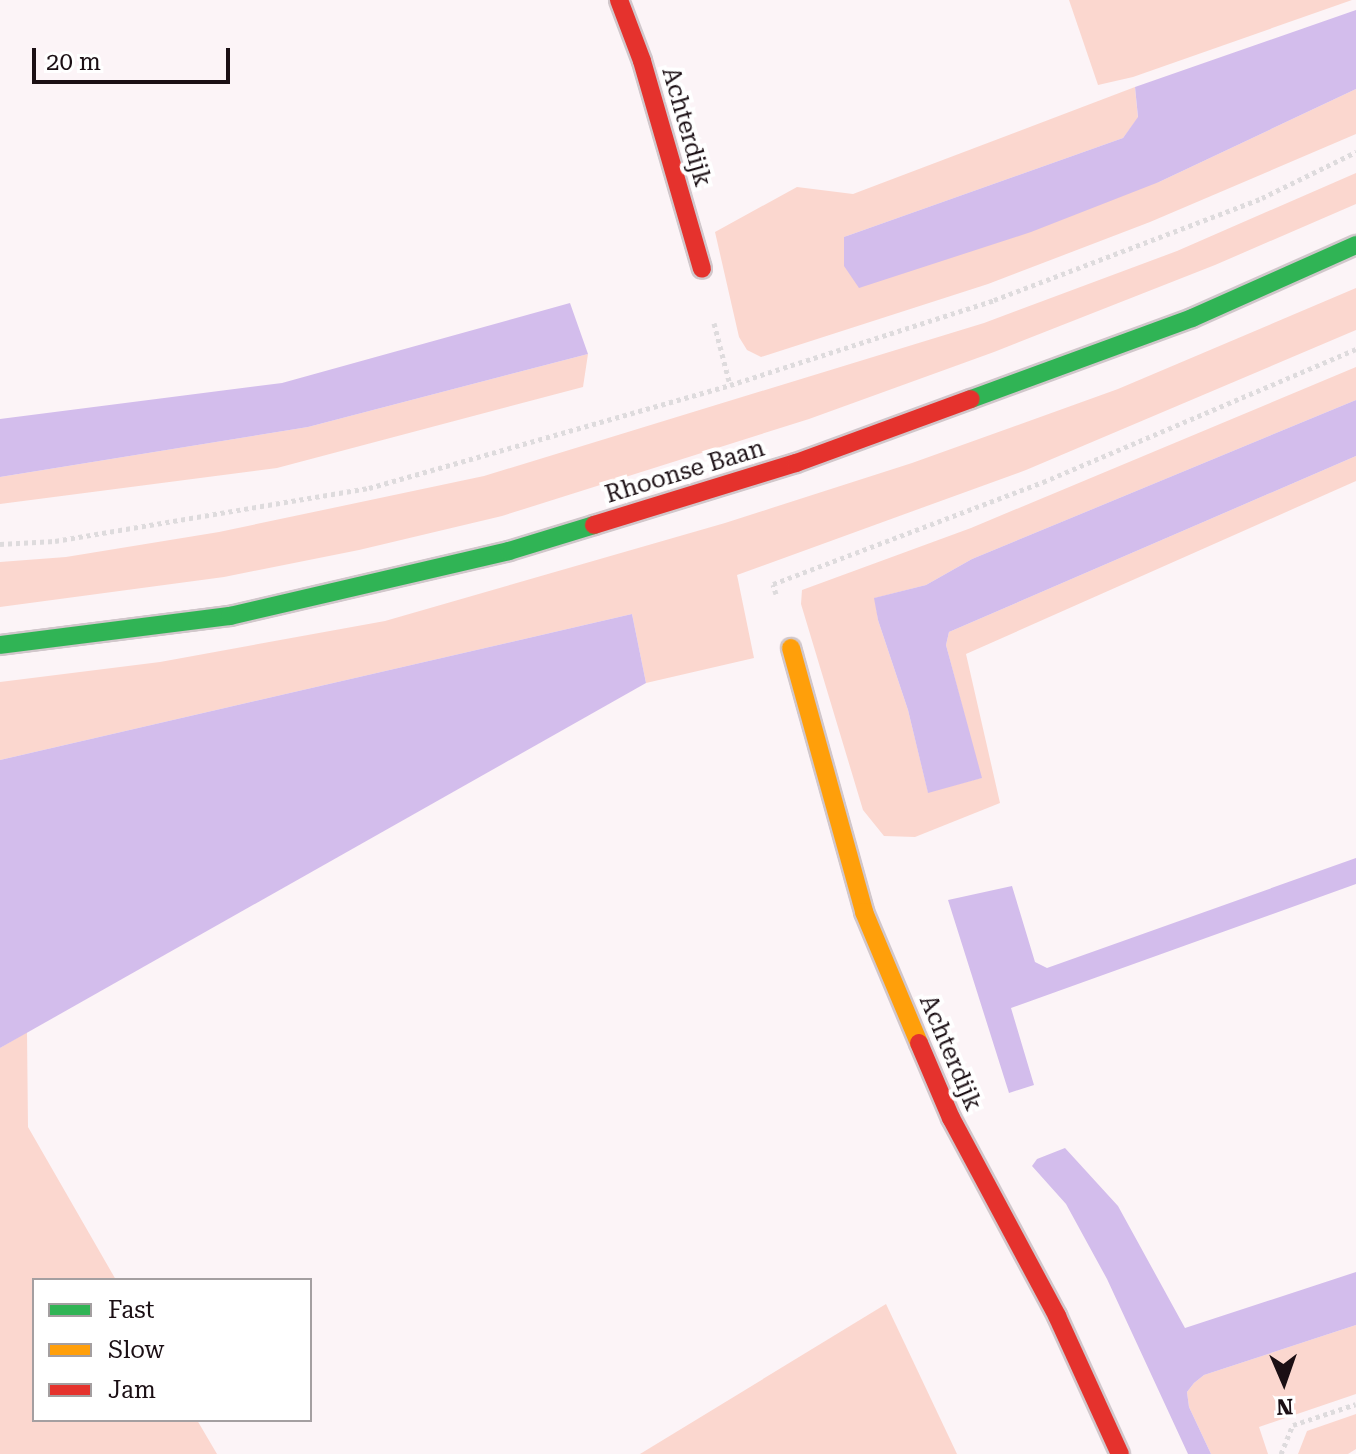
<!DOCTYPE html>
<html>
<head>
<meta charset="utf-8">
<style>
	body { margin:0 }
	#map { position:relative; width:1356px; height:1454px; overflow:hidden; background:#fcf4f7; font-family:"Roboto Serif",serif }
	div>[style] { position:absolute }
	.green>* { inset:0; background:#fbd7cf }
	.water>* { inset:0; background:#d3bdec }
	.path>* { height:5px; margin-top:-2.5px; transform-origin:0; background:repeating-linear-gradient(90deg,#dedbdd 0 4px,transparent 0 8px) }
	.roads { filter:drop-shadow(2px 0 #d1c7cb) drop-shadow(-2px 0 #d1c7cb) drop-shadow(0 2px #d1c7cb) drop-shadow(0 -2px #d1c7cb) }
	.fast>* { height:18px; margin:-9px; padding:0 9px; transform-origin:9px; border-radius:9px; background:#30b455 }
	.slow>* { height:18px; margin:-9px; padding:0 9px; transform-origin:9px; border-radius:9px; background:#ff9f0a }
	.jam>* { height:18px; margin:-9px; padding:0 9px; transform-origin:9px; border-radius:9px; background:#e5322d }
	span { translate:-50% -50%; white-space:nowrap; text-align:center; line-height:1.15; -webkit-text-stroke:8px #fff; paint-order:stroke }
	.street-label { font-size:24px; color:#1b0f14 }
	.legend { position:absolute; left:32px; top:1278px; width:280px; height:144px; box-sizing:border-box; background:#fff; border:2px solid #a49fa1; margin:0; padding:10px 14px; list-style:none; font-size:24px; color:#1b0f14 }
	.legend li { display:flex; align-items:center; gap:16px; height:40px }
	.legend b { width:40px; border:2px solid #a49fa1 }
	.north { position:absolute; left:1244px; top:1342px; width:80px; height:80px; -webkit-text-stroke:6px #fff; paint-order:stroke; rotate:178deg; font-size:22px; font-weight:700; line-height:32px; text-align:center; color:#1b0f14 }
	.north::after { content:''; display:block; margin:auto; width:28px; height:36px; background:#1b0f14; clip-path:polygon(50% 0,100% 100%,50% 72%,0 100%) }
	.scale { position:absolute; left:32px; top:48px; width:198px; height:36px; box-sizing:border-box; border:4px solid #1b0f14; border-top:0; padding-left:10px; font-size:24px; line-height:28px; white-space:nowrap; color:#1b0f14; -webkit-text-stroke:6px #fff; paint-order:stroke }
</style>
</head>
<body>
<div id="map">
	<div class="green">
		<div style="clip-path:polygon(1069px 0,1352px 0,1133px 77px,1098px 85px)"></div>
		<div style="clip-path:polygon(1135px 87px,1138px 118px,1123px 138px,844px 237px,1159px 182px,1356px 89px,1356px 134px,1150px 222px,988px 284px,761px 357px,747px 350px,739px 337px,715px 232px,797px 187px,853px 194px)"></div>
		<div style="clip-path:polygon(1356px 173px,1356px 204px,1215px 265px,994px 352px,809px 419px,502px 516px,359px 550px,224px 577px,0 607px,0 562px,66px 557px,219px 532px,484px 476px,984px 323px,1177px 251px)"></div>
		<div style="clip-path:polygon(1356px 288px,1356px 330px,1026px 470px,737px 575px,754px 658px,646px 683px,632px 614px,0 760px,0 682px,160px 662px,385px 621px,725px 523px,912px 463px,1118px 389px)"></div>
		<div style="clip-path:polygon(588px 354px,583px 387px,277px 468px,0 504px,0 477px,308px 427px)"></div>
		<div style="clip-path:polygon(1356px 367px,1356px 400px,972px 559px,926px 585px,875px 598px,878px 620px,908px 710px,928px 792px,981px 778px,946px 645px,949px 632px,1356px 456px,1356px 481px,966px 654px,1000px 803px,915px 837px,884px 836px,863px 810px,801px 604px,802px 590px,971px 528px)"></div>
		<div style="clip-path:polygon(27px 1032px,28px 1127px,116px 1280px,34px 1280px,34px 1420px,197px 1420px,217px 1454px,0 1454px,0 1048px)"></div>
		<div style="clip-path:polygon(886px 1304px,957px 1454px,640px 1454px)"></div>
		<div style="clip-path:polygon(1356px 1325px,1356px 1394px,1259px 1427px,1268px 1454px,1211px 1454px,1189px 1407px,1187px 1392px,1194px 1383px,1204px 1375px)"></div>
		<div style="clip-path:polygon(1356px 1414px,1356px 1449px,1348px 1454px,1298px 1454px,1307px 1431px)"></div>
	</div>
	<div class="water">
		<div style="clip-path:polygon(1356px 10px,1356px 89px,1159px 182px,1031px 232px,859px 288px,844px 266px,844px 237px,1123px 138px,1138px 117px,1135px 87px)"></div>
		<div style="clip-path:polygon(570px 303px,588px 354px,308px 427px,0 477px,0 419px,282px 383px)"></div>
		<div style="clip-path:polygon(1356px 400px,1356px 456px,949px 632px,946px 645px,982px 778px,928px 793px,908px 710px,878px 620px,874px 598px,926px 585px,972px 559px)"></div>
		<div style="clip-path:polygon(632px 614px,646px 683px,0 1048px,0 760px)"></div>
		<div style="clip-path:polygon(1356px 858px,1356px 884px,1011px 1008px,1034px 1085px,1009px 1093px,948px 900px,1012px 886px,1035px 962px,1047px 968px)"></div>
		<div style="clip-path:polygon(1065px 1148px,1118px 1206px,1185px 1328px,1356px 1272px,1356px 1325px,1204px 1375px,1194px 1383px,1187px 1392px,1189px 1407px,1211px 1454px,1188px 1454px,1107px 1279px,1066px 1204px,1032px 1166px,1037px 1159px)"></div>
	</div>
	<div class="path">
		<div style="left:714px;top:323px;width:64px;rotate:75.5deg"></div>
		<div style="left:0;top:544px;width:55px;rotate:-3.1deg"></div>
		<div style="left:55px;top:541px;width:318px;rotate:-9.6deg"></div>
		<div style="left:369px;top:488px;width:375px;rotate:-15.9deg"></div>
		<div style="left:730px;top:385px;width:277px;rotate:-17.8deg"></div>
		<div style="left:994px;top:300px;width:287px;rotate:-20.8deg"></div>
		<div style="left:1262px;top:198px;width:105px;rotate:-26.1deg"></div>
		<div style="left:776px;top:594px;width:10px;rotate:-107deg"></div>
		<div style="left:773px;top:584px;width:289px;rotate:-20.7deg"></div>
		<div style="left:1043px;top:482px;width:340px;rotate:-23deg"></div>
		<div style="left:1281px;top:1454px;width:31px;rotate:-68deg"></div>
		<div style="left:1293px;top:1425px;width:66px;rotate:-18.4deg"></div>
	</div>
	<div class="roads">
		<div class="fast">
			<div style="left:971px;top:399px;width:235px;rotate:-20.1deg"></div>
			<div style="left:1192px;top:318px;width:180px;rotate:-24deg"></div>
			<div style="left:0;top:645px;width:232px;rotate:-7.2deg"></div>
			<div style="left:230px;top:616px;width:286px;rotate:-13.1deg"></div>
			<div style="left:509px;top:551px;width:89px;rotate:-17deg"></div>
		</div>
		<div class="slow">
			<div style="left:791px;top:648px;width:274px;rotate:74.5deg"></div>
			<div style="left:864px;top:912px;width:142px;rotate:67.2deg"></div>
		</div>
		<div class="jam">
			<div style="left:619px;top:0;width:65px;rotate:69.3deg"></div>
			<div style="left:642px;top:61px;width:216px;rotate:73.9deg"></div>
			<div style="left:594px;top:525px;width:211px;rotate:-17.1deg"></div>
			<div style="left:796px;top:463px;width:186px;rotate:-20.1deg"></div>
			<div style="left:919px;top:1043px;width:82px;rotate:66.9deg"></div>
			<div style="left:951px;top:1118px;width:225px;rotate:61.8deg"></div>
			<div style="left:1057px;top:1316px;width:152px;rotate:65.5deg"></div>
		</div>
	</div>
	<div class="street-label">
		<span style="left:686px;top:127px;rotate:74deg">Achterdijk</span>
		<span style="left:685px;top:472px;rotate:-17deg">Rhoonse Baan</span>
		<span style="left:950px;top:1053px;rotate:67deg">Achterdijk</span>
	</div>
	<ul class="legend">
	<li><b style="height:10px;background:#30b455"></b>Fast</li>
	<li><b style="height:10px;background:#ff9f0a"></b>Slow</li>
	<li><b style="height:10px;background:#e5322d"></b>Jam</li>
	</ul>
	<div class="north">N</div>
	<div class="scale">20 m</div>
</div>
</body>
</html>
